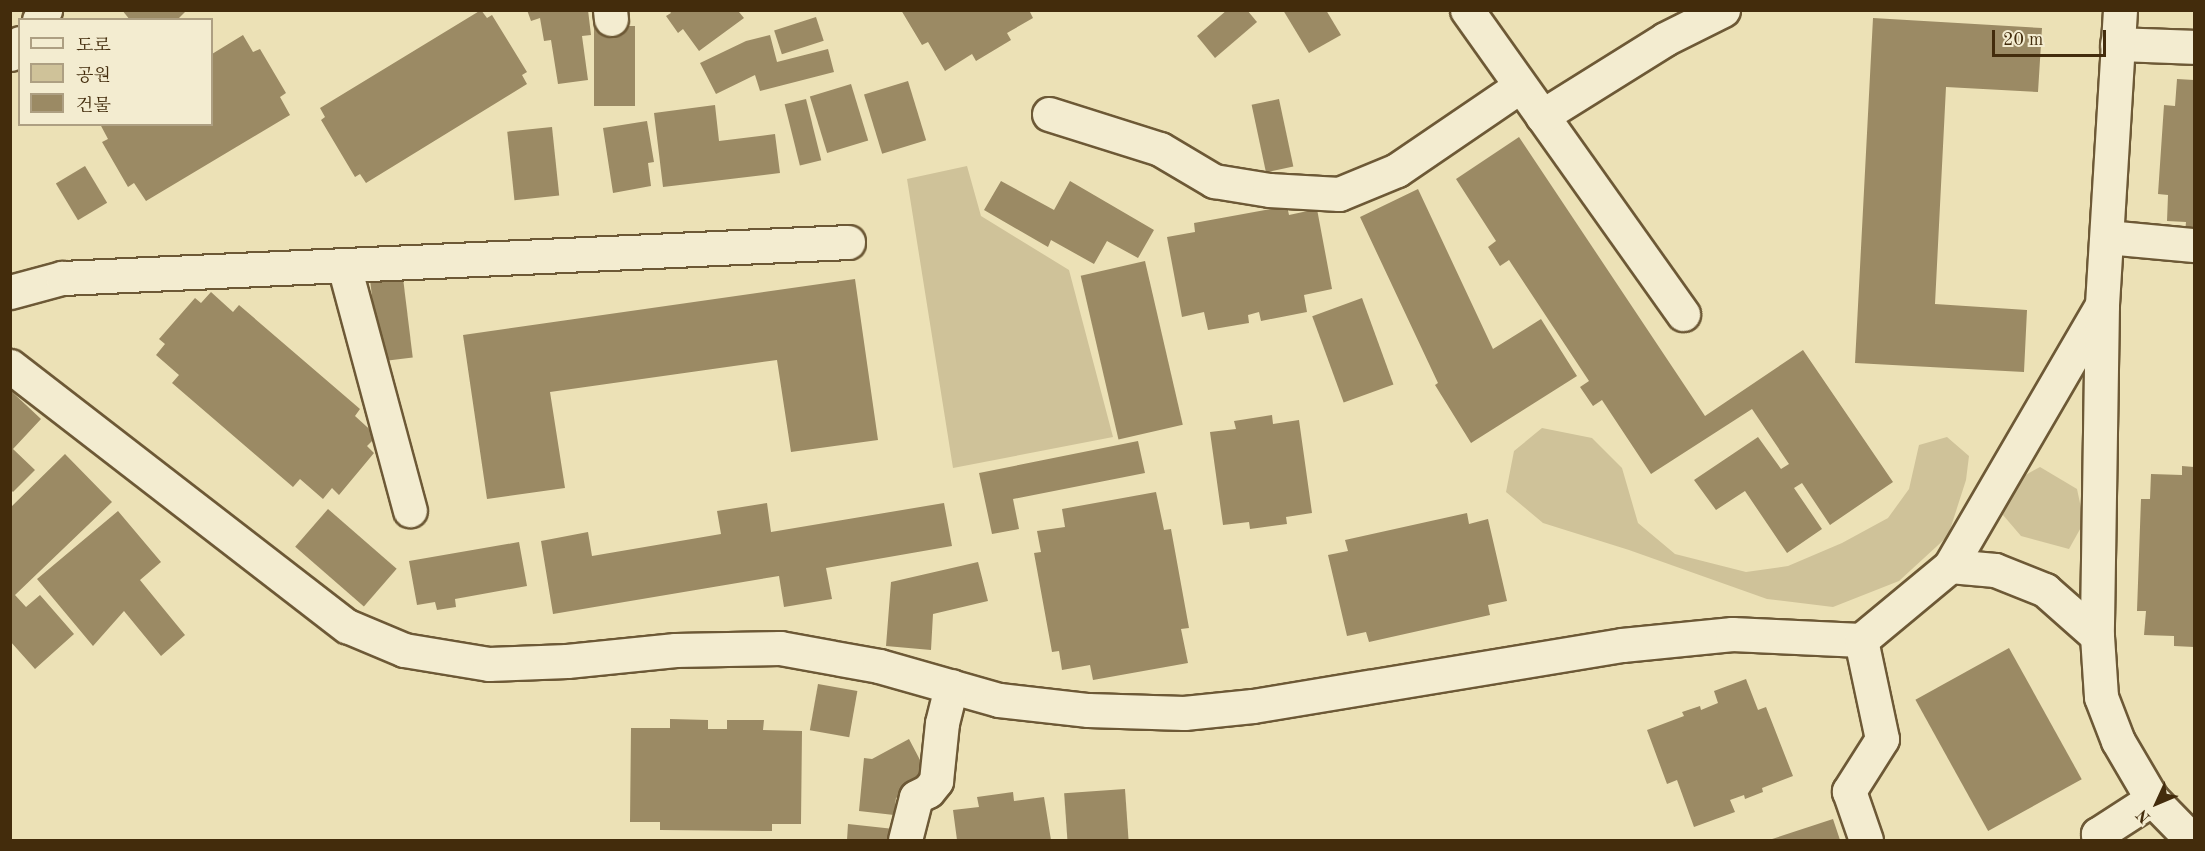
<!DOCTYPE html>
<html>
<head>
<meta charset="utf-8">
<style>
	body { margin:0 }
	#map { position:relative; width:2205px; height:851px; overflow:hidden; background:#ece1b6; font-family:"Old Standard TT","Noto Serif KR",serif }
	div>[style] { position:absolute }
	.green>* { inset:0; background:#cfc299 }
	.building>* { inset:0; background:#9b8a64; transform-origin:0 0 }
	.roads { filter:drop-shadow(2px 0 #6d5936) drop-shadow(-2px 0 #6d5936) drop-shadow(0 2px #6d5936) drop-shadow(0 -2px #6d5936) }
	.street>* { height:33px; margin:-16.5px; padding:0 16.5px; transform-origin:16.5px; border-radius:16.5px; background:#f3ecd0 }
	.secondary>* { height:33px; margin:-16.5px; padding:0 16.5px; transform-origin:16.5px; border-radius:16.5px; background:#f3ecd0 }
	span { translate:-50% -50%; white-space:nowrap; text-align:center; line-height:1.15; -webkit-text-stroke:4.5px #f3ecd0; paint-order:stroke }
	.frame { position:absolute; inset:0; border:12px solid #432c0c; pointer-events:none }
	.legend { position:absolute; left:18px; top:18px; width:195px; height:108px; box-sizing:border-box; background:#f3ecd0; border:2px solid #ad9f82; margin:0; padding:8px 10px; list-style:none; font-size:18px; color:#432c0c }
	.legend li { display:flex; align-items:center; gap:12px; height:30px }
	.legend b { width:30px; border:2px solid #ad9f82 }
	.north { position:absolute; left:2127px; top:773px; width:60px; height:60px; -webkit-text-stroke:4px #f3ecd0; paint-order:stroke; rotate:226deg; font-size:16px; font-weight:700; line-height:24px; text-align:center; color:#432c0c }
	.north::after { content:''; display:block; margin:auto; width:21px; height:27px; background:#432c0c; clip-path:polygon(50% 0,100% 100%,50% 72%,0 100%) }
	.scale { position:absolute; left:1992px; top:30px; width:114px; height:27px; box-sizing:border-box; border:3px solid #432c0c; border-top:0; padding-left:8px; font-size:18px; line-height:21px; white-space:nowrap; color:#432c0c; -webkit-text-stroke:4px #f3ecd0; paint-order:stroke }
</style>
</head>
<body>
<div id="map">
	<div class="green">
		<div style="clip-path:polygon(967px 166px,981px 216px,1069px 270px,1113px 437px,953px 468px,907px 179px)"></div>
		<div style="clip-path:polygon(1542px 428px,1592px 438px,1622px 468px,1638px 523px,1675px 554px,1746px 572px,1788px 566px,1842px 543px,1888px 518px,1909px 489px,1919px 445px,1947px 437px,1969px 456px,1966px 480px,1948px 536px,1899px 581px,1833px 607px,1767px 599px,1629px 550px,1543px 523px,1506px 492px,1514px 451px)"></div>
		<div style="clip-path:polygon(2040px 467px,2077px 489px,2084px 522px,2069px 549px,2021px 536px,2003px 515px,2005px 486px)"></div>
	</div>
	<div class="building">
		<div style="clip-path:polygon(122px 10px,187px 10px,177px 20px,130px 20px)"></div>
		<div style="clip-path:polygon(481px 10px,487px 18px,492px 15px,527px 72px,522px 75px,527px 84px,366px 183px,360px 174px,355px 177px,321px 120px,325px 117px,320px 108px)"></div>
		<div style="clip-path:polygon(527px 10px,588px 10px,591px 35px,582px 36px,588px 80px,558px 84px,551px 40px,544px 41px,540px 18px,531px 21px)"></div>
		<div style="clip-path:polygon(669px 10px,742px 10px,739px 12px,744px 18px,699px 51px,683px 29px,678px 33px,666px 16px,671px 13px)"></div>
		<div style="clip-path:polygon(901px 10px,1029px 10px,1033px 18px,1007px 33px,1011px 40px,976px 61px,972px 54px,945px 71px,928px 42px,922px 45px)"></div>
		<div style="clip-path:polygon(1227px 10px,1247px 10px,1257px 22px,1215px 58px,1197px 36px)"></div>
		<div style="clip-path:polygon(1283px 10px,1326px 10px,1341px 35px,1309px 53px)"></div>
		<div style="left:816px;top:17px;width:25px;height:44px;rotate:72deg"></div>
		<div style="clip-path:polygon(1873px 18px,2042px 28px,2038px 92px,1946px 87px,1935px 304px,2027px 310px,2024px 372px,1855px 363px)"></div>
		<div style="left:594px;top:26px;width:41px;height:80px"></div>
		<div style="clip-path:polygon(243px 35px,253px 52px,260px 49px,286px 93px,280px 97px,290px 115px,146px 201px,134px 183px,128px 187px,102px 142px,108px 139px,100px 124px,212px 124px,212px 54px)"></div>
		<div style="clip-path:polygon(770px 35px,777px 62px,828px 49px,834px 72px,760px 91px,755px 75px,716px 94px,700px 63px,746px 41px)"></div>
		<div style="clip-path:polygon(2177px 79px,2194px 80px,2194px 234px,2185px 233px,2186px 222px,2167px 221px,2168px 195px,2158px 194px,2164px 105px,2175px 106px)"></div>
		<div style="left:908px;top:81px;width:62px;height:46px;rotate:73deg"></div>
		<div style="left:851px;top:84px;width:59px;height:43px;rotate:73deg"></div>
		<div style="left:806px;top:99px;width:63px;height:22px;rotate:76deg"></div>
		<div style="left:1279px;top:99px;width:69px;height:28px;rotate:78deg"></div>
		<div style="clip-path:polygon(715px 105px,719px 141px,775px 134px,780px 173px,663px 187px,654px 113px)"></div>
		<div style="clip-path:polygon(647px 121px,654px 162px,648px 163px,651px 186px,613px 193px,603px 128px)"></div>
		<div style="left:552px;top:127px;width:69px;height:45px;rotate:84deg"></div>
		<div style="clip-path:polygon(1519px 137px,1705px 416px,1803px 350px,1893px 482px,1830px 525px,1802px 483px,1794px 488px,1822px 529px,1787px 553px,1745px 491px,1716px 510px,1694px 480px,1758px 437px,1781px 469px,1789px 464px,1752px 409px,1651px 474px,1602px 400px,1593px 406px,1580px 387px,1589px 381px,1509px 260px,1500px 266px,1488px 247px,1496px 241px,1456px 179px)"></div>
		<div style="left:85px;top:166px;width:43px;height:34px;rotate:59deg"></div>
		<div style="clip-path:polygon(1001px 181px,1054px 210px,1070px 181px,1154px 230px,1138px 258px,1107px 241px,1094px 264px,1051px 240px,1048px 247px,984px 210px)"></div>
		<div style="clip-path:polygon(1418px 189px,1493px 349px,1541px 319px,1577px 376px,1471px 443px,1435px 385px,1438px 383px,1360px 217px)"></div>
		<div style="clip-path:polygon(1287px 206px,1289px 215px,1317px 209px,1332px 289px,1304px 295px,1307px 312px,1261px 321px,1259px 312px,1248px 315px,1249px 323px,1208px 330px,1204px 312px,1182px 317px,1167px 237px,1195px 232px,1194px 223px)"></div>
		<div style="left:1145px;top:261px;width:168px;height:66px;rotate:77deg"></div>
		<div style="left:403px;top:278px;width:80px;height:33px;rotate:83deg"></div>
		<div style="clip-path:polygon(855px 279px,878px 440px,791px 452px,777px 360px,550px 392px,565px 488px,487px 499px,463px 335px)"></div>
		<div style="clip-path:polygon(211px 292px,233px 312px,239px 305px,360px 409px,355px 416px,377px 436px,367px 446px,374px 453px,339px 495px,332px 488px,323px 499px,300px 479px,293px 487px,172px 383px,179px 375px,156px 355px,165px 344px,159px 339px,195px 298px,201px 303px)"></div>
		<div style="left:1362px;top:298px;width:92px;height:53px;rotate:70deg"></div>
		<div style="clip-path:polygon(10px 390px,41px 419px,13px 449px,35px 470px,13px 492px,10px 489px)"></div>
		<div style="clip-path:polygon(1272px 415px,1273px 424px,1299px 420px,1312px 513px,1286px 517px,1287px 524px,1250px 529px,1249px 522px,1223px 525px,1210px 432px,1236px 429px,1234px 421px)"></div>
		<div style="clip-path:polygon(1138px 441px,1145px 473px,1013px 499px,1019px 529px,992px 534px,979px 473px)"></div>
		<div style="clip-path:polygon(65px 454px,112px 502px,15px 595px,26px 607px,40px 595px,74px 634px,35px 669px,10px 641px,10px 508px)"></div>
		<div style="clip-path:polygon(2182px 466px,2194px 467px,2194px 647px,2174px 646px,2174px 636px,2144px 635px,2146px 611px,2137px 611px,2141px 499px,2150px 499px,2151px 474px,2182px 475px)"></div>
		<div style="clip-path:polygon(1156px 492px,1164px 530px,1171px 529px,1189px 628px,1181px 629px,1188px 663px,1093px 680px,1090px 665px,1062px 670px,1059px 651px,1052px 652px,1034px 553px,1041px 552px,1037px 531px,1065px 527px,1062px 509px)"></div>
		<div style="clip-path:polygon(767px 503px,771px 532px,944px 503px,952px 546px,826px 568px,832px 599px,784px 607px,779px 576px,553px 614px,541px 541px,588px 532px,592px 556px,721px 534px,717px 511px)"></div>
		<div style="left:328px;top:509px;width:91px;height:50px;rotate:41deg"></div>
		<div style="clip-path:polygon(118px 511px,161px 562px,140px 580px,185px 635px,161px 656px,124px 611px,93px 646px,37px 579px)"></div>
		<div style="clip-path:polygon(1467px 513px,1469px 524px,1488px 519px,1507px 601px,1488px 605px,1490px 615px,1369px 642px,1366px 632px,1347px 636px,1328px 555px,1348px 551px,1345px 540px)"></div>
		<div style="clip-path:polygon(519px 542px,527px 586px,455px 599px,456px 607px,437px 610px,435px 602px,417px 605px,409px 561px)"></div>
		<div style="clip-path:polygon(978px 562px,988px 601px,933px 614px,931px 650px,886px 646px,891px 582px)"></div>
		<div style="left:2009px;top:648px;width:150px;height:107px;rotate:61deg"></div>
		<div style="clip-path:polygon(1746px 679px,1758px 710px,1766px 707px,1793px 776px,1762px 788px,1763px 792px,1745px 799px,1744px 795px,1730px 800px,1735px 812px,1694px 827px,1677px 780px,1667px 784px,1647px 730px,1684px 716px,1682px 712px,1700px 706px,1701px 710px,1718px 703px,1714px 691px)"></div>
		<div style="left:818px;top:684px;width:40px;height:47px;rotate:10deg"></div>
		<div style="clip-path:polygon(670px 719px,708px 720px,708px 729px,727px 729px,727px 720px,764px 720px,763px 730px,802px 731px,801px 824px,772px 824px,772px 831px,660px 830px,660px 822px,630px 822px,631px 728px,670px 728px)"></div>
		<div style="clip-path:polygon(909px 739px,930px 779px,896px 798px,894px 815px,859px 811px,864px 758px,872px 759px)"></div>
		<div style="left:1125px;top:789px;width:51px;height:61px;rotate:86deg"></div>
		<div style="clip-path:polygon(1013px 792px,1014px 801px,1044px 797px,1051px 840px,957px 840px,953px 810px,979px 807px,977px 797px)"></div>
		<div style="clip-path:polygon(1833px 819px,1840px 840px,1769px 840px)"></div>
		<div style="clip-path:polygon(848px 824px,894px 829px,892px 840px,847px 840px)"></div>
	</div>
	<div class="roads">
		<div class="street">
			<div style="left:610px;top:10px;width:9px;rotate:84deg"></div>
			<div style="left:1467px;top:10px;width:373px;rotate:54.6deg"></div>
			<div style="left:39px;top:20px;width:12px;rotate:-59deg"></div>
			<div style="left:2117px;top:44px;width:77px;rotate:2.2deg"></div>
			<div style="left:10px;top:54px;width:15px;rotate:-48deg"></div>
			<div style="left:1049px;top:114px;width:116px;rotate:17.5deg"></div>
			<div style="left:1160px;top:149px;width:63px;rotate:30.7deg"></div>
			<div style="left:1214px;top:181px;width:56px;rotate:9.3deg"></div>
			<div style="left:1269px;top:190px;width:70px;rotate:3.3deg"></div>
			<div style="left:1339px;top:194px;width:63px;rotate:-22.5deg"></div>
			<div style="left:1397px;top:170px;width:149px;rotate:-34.3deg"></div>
			<div style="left:1542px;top:116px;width:145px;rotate:-32deg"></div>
			<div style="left:1665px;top:39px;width:65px;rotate:-26.6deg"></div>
			<div style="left:2107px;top:237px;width:87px;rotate:5.3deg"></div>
			<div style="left:344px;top:266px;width:253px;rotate:74.9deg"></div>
			<div style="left:10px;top:292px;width:54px;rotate:-15.1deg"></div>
			<div style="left:62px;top:278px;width:787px;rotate:-2.62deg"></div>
			<div style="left:10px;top:366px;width:426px;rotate:37.7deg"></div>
			<div style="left:347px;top:626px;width:62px;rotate:22.8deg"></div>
			<div style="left:404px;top:650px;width:86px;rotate:9.4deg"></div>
			<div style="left:489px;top:664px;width:78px;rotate:-2.2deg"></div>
			<div style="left:567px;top:661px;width:109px;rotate:-5.8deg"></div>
			<div style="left:675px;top:650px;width:105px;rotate:-1.1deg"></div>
			<div style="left:780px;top:648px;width:101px;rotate:10.3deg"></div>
			<div style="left:879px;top:666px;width:125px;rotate:15.8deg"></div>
			<div style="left:999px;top:700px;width:90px;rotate:6.4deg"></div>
			<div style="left:1088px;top:710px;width:96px;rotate:1.8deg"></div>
			<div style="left:1184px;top:713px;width:69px;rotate:-5.8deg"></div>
			<div style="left:1253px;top:706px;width:374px;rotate:-9.4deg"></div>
			<div style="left:1622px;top:645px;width:111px;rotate:-5.7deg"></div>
			<div style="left:1732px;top:634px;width:129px;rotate:2.7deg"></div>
			<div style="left:1861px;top:640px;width:116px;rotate:-39.7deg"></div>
			<div style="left:1950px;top:566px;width:302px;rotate:-59.8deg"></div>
			<div style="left:1950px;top:566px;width:45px;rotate:5.1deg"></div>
			<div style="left:1995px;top:570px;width:54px;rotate:21.8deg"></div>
			<div style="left:2045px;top:590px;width:69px;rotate:41.5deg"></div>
			<div style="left:1861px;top:640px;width:101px;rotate:78deg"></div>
			<div style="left:1882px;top:739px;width:62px;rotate:122.4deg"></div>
			<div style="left:1849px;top:791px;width:52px;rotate:70.9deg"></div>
			<div style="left:905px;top:840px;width:44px;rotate:-75.7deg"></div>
			<div style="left:916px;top:797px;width:13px;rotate:-27deg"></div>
			<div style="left:928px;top:791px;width:13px;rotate:-51deg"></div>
			<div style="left:936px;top:781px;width:58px;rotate:-84.1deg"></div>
			<div style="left:942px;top:723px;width:38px;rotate:-76deg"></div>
			<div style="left:2103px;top:840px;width:8px;rotate:-130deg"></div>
			<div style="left:2098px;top:834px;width:64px;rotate:-32.9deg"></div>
		</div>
		<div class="secondary">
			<div style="left:2120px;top:10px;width:296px;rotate:93.5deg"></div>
			<div style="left:2102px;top:305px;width:331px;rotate:90.9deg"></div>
			<div style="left:2097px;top:636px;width:61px;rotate:86.2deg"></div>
			<div style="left:2101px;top:697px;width:47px;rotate:68.9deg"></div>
			<div style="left:2118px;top:741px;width:67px;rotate:59.6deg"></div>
			<div style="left:2152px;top:799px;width:57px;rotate:45.7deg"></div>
		</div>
	</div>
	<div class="frame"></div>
	<ul class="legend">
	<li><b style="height:8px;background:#f3ecd0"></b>도로</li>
	<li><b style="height:16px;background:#cfc299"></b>공원</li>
	<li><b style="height:16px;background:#9b8a64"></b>건물</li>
	</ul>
	<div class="north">N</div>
	<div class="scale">20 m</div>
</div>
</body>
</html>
